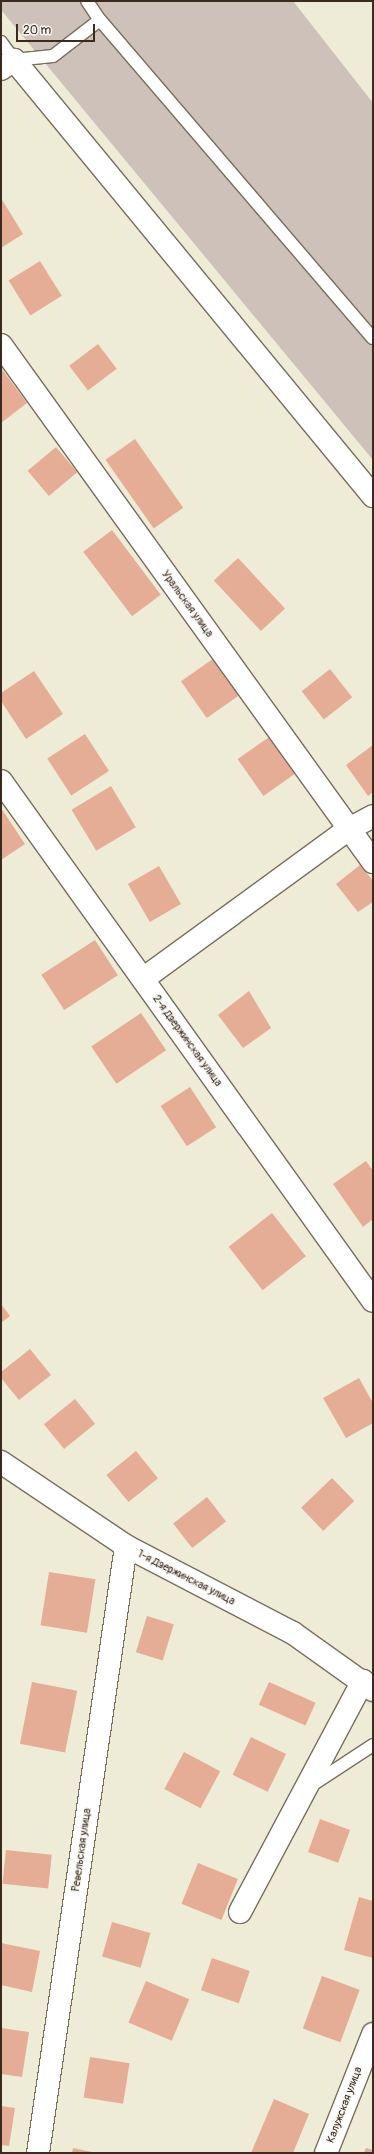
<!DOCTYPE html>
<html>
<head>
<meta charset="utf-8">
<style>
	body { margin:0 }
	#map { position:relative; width:374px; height:2154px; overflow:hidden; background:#eeebd7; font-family:Pangolin,sans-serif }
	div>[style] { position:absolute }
	.industrial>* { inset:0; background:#cec1ba }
	.building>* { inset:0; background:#e6ad96; transform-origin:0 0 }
	.roads { filter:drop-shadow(1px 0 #7a6e5f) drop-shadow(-1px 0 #7a6e5f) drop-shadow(0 1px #7a6e5f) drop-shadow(0 -1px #7a6e5f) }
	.service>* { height:12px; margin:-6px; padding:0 6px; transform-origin:6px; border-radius:6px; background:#fff }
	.minor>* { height:22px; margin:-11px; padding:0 11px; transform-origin:11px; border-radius:11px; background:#fff }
	.tertiary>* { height:22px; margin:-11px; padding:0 11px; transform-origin:11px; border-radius:11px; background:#fff }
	span { translate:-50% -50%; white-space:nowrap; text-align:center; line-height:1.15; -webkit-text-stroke:3px #f6f6f2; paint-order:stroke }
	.street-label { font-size:11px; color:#3b2a1e }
	.frame { position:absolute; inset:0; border:2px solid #3b2a1e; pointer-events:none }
	.scale { position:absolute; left:16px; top:24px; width:79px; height:18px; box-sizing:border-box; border:2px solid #3b2a1e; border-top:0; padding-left:5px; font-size:12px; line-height:14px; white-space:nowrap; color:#3b2a1e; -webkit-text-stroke:3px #f6f6f2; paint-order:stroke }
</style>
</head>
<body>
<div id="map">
	<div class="industrial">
		<div style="clip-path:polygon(1px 1px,293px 1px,373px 103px,373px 460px,2px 11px)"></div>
	</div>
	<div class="building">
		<div style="clip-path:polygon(1px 198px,23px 234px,1px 248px)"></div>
		<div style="left:40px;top:261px;width:41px;height:37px;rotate:58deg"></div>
		<div style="left:98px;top:344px;width:31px;height:36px;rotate:53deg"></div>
		<div style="clip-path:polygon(1px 368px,27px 403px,1px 423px)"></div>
		<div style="left:135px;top:439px;width:84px;height:36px;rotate:55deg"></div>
		<div style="left:56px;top:447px;width:33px;height:37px;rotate:50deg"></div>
		<div style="left:112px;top:530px;width:81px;height:36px;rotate:53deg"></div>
		<div style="left:238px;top:558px;width:69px;height:33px;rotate:47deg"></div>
		<div style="left:217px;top:656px;width:45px;height:44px;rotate:55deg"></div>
		<div style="left:330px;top:669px;width:36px;height:36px;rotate:52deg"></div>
		<div style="clip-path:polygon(34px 671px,63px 714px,26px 739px,1px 701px,1px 693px)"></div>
		<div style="left:85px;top:734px;width:44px;height:45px;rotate:57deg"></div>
		<div style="left:272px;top:735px;width:45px;height:42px;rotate:55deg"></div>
		<div style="clip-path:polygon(373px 745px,373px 792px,368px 796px,346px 765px)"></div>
		<div style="left:111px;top:786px;width:48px;height:46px;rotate:59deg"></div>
		<div style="clip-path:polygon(1px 808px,25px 844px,1px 860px)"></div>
		<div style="clip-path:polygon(360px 865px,373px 881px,373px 902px,358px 912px,336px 884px)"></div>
		<div style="left:159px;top:866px;width:44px;height:36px;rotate:60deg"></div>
		<div style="left:95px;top:940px;width:42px;height:64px;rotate:57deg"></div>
		<div style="clip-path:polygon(249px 991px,271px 1028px,243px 1048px,218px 1015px)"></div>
		<div style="left:141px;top:1013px;width:45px;height:60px;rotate:56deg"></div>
		<div style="left:190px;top:1087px;width:48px;height:35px;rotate:57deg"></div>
		<div style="clip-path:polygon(366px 1161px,373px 1171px,373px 1219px,363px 1227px,333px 1184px)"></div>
		<div style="left:272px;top:1213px;width:55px;height:55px;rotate:52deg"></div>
		<div style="clip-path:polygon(1px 1304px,10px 1316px,1px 1323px)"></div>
		<div style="clip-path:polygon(30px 1349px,51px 1375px,19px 1400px,1px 1378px,1px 1372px)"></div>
		<div style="clip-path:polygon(359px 1378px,373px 1403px,373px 1423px,346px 1438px,323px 1398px)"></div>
		<div style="left:75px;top:1399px;width:32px;height:40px;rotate:51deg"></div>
		<div style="left:136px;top:1451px;width:35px;height:38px;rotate:51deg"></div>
		<div style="left:332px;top:1478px;width:32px;height:43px;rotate:46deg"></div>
		<div style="left:207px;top:1497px;width:31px;height:43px;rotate:52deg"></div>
		<div style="left:49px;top:1572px;width:47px;height:54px;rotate:9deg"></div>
		<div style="left:147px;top:1616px;width:28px;height:38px;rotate:17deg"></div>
		<div style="left:32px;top:1682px;width:46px;height:63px;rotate:11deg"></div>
		<div style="left:269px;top:1682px;width:51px;height:25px;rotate:24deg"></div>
		<div style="left:251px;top:1737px;width:39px;height:42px;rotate:26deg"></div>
		<div style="left:184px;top:1752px;width:41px;height:42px;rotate:28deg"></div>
		<div style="left:320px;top:1819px;width:32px;height:35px;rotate:20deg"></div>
		<div style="left:6px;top:1850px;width:46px;height:34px;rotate:6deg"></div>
		<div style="left:198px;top:1863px;width:43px;height:44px;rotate:22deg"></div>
		<div style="clip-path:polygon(359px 1897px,373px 1901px,373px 1958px,344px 1950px)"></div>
		<div style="left:112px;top:1922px;width:40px;height:36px;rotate:16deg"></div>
		<div style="clip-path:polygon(1px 1943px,40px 1951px,32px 1992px,1px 1985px)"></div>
		<div style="left:212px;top:1958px;width:40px;height:34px;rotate:19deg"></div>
		<div style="left:322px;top:1976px;width:40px;height:56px;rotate:20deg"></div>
		<div style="left:146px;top:1981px;width:47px;height:45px;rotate:23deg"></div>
		<div style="clip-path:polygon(1px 2028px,29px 2032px,22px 2077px,1px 2074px)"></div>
		<div style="left:90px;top:2057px;width:40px;height:41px;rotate:9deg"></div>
		<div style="clip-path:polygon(274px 2099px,309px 2114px,293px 2153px,251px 2153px)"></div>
		<div style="clip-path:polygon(1px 2106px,15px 2108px,9px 2146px,1px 2145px)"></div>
		<div style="clip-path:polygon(73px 2148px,92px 2152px,92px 2153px,72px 2153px)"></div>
		<div style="clip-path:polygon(366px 2148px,373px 2150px,373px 2153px,364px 2153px)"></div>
	</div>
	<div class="roads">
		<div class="service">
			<div style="left:87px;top:1px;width:23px;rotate:56deg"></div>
			<div style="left:100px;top:20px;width:419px;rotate:49.4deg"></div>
			<div style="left:1px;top:42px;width:22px;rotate:54deg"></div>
			<div style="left:14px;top:60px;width:39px;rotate:-6deg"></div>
			<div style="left:53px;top:56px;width:59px;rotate:-37.5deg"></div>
			<div style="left:312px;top:1785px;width:73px;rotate:-33.3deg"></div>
		</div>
		<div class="minor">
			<div style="left:1px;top:69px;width:16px;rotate:-35deg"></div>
			<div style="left:14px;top:60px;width:565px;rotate:50.53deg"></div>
			<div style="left:1px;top:345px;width:637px;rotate:54.26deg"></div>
			<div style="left:1px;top:781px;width:639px;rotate:54.42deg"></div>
			<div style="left:143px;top:979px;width:255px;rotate:-36.1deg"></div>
			<div style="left:349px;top:829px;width:27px;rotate:-28deg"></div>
			<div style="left:240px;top:1912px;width:262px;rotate:-62deg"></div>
			<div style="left:38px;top:2153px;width:613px;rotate:-81.75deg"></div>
			<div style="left:326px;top:2153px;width:128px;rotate:-68.4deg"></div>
		</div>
		<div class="tertiary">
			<div style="left:1px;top:1462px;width:151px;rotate:33.9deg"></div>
			<div style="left:126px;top:1546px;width:188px;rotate:27.5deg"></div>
			<div style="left:293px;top:1633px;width:98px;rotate:35.5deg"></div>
		</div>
	</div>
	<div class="street-label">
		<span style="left:187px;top:604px;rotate:54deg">Уральская улица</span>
		<span style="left:187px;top:1041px;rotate:54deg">2-я Дзержинская улица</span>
		<span style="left:186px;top:1578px;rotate:27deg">1-я Дзержинская улица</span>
		<span style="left:82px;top:1850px;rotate:-82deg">Ревельская улица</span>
		<span style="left:345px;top:2105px;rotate:-69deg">Калужская улица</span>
	</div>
	<div class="frame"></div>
	<div class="scale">20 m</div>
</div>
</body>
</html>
